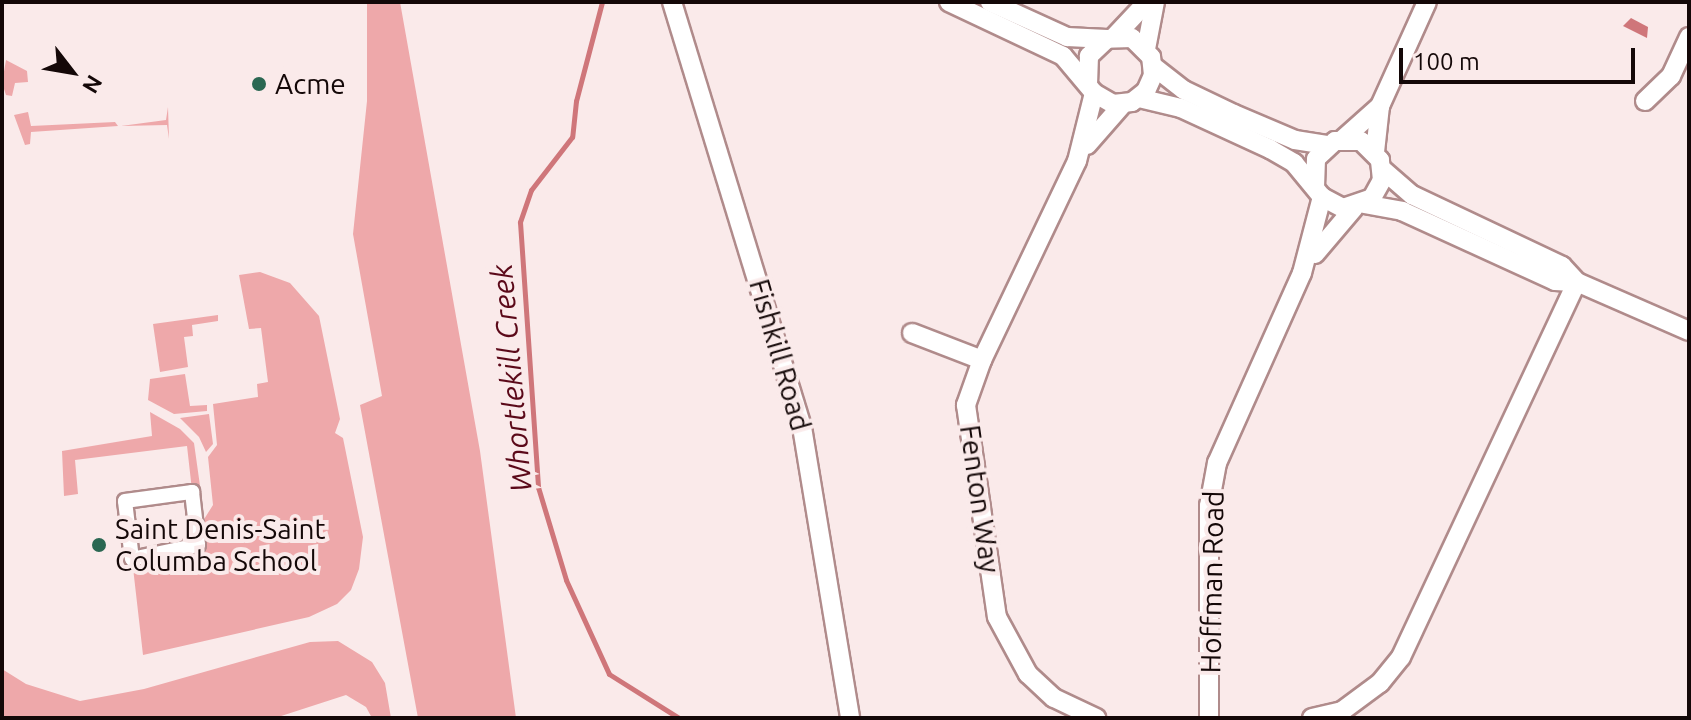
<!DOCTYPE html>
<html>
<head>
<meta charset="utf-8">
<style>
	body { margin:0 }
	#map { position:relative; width:1691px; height:720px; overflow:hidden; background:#faeaea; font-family:Ubuntu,sans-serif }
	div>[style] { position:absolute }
	.green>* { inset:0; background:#eea8aa }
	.water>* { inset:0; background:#cf767a }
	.stream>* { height:5px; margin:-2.5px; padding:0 2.5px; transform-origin:2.5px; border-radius:2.5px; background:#cf767a }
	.roads { filter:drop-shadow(2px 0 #b08b8b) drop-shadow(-2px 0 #b08b8b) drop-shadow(0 2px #b08b8b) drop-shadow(0 -2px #b08b8b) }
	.pedestrian>* { height:14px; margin:-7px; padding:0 7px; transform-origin:7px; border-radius:7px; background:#fff }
	.minor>* { height:18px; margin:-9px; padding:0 9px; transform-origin:9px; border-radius:9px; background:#fff }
	.dots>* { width:22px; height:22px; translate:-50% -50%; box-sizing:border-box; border:4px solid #faeaea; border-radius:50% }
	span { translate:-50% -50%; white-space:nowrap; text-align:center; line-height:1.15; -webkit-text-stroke:8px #faeaea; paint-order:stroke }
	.poi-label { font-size:28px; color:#140808 }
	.left { translate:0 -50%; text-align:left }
	.street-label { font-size:28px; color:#140808 }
	.water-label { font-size:30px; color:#5b0919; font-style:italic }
	.frame { position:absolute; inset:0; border:4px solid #140808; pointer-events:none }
	.north { position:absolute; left:32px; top:32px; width:80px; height:80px; -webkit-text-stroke:6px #faeaea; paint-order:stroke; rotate:121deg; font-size:22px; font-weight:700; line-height:32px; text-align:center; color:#140808 }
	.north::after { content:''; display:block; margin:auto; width:28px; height:36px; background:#140808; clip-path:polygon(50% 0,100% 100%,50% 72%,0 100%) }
	.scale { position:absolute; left:1399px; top:48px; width:236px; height:36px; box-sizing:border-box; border:4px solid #140808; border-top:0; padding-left:10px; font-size:24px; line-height:28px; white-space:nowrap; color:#140808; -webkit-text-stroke:6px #faeaea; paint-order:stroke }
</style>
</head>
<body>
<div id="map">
	<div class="green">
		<div style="clip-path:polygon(367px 2px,400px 2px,480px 451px,516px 718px,418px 718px,360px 405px,382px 396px,353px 234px,367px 101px)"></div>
		<div style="clip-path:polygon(6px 60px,27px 71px,28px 82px,15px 83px,12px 96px,6px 95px,2px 83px)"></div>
		<div style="clip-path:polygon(168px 107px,169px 139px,167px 125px,121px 126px,166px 120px)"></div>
		<div style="clip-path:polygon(28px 112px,31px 126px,115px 122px,118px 126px,31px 132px,30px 144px,25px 145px,14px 115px)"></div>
		<div style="clip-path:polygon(260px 272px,290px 283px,319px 316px,340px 419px,335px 433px,343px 438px,363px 537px,359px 569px,351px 590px,337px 604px,309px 617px,143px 655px,132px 559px,198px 545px,196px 532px,213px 505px,208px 457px,217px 445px,213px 404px,258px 397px,257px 384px,268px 382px,261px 328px,249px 329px,239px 275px)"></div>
		<div style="clip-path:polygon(218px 315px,218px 321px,192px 325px,193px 336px,184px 337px,188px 367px,160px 372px,153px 324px)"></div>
		<div style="clip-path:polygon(185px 374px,190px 406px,207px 405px,207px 411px,174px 414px,148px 400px,150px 379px)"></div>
		<div style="clip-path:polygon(150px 412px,180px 429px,194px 443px,202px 500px,194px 508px,187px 446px,75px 460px,78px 494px,64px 496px,62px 451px,152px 436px)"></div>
		<div style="clip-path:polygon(209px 414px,213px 444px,206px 452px,199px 437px,180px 418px)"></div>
		<div style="clip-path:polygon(338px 641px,372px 662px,385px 683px,391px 718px,372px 718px,366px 707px,346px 695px,275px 718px,2px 718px,2px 669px,26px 684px,80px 701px,144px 689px,310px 642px)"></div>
	</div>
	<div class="water">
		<div style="clip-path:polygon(1631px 18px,1648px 27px,1647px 38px,1623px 26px)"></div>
	</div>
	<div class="stream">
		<div style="left:602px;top:2px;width:102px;rotate:104.7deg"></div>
		<div style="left:576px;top:101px;width:36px;rotate:96deg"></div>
		<div style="left:572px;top:137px;width:67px;rotate:127.7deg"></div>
		<div style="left:531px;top:190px;width:34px;rotate:109deg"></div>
		<div style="left:520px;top:222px;width:266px;rotate:86.1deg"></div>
		<div style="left:538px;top:487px;width:97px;rotate:73.2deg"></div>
		<div style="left:566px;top:580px;width:103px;rotate:65.4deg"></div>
		<div style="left:609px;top:674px;width:83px;rotate:32.2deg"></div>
	</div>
	<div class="roads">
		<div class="pedestrian">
			<div style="left:192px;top:492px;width:53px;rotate:83.5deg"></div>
			<div style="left:198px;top:545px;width:67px;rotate:168deg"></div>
			<div style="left:132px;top:559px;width:58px;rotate:-96.9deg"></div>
			<div style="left:125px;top:501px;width:68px;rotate:-7.7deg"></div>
		</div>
		<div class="minor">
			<div style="left:672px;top:2px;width:444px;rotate:73deg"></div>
			<div style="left:802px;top:427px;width:295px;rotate:80.6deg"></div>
			<div style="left:949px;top:2px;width:126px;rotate:25.3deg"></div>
			<div style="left:1063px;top:56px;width:48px;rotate:50deg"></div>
			<div style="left:1094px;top:93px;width:22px;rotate:30deg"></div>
			<div style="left:1113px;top:104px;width:19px;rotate:-6deg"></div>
			<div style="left:1132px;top:102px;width:18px;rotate:-38deg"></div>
			<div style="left:1146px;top:91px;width:17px;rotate:-66deg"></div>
			<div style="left:1153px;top:75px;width:18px;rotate:-96deg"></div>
			<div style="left:1151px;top:57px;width:27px;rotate:-135deg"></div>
			<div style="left:1132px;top:38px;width:25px;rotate:178deg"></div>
			<div style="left:1107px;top:39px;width:25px;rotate:137deg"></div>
			<div style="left:1089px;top:56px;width:26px;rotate:92deg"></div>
			<div style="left:990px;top:2px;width:85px;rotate:24.4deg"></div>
			<div style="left:1067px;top:37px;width:40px;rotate:2.9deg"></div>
			<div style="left:1115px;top:36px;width:47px;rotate:-46.7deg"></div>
			<div style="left:1146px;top:49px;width:48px;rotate:-79.2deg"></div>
			<div style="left:1153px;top:66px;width:39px;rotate:38deg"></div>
			<div style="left:1184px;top:90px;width:55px;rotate:25.6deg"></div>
			<div style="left:1234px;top:114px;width:66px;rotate:23.1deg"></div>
			<div style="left:1295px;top:140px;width:32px;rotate:9deg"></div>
			<div style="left:1094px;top:93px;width:70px;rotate:104deg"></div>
			<div style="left:1077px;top:161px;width:221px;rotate:115.5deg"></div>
			<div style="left:982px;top:360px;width:48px;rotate:109.6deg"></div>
			<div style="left:966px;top:405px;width:214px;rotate:81.7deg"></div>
			<div style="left:997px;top:617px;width:65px;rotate:61.5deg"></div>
			<div style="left:1028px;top:674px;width:35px;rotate:43deg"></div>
			<div style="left:1054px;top:698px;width:47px;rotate:25.5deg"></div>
			<div style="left:1139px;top:98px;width:43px;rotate:13.4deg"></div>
			<div style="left:1181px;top:108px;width:98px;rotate:24.7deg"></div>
			<div style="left:1270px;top:149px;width:28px;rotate:30deg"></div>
			<div style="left:1294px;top:163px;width:44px;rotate:50.5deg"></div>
			<div style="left:1322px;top:197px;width:24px;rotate:28deg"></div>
			<div style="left:1343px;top:208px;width:31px;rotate:-19deg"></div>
			<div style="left:1372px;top:198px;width:21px;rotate:-61deg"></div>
			<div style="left:1382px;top:180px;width:20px;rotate:-96deg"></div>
			<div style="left:1380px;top:160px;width:27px;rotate:-135deg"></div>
			<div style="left:1361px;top:141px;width:26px;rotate:180deg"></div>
			<div style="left:1335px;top:141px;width:26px;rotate:137deg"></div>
			<div style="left:1316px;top:159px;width:27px;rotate:92deg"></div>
			<div style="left:1645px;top:101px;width:36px;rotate:-44deg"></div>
			<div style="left:1671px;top:76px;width:43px;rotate:-65.2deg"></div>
			<div style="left:1343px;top:139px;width:50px;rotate:-41.7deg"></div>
			<div style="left:1087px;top:145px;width:55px;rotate:-48.7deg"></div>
			<div style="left:1375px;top:152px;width:46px;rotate:-83.8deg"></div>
			<div style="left:1380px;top:106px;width:114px;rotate:-65.7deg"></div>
			<div style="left:1382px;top:169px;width:40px;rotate:41deg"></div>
			<div style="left:1412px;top:195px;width:166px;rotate:25.3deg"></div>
			<div style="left:1562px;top:266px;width:22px;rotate:47deg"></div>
			<div style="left:1364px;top:204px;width:39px;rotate:10deg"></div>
			<div style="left:1402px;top:211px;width:168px;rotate:24.6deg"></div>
			<div style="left:1555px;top:281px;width:22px;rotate:3deg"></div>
			<div style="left:1577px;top:282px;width:122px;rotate:23.6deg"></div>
			<div style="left:1315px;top:254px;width:60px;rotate:-49.7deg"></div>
			<div style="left:912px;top:333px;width:75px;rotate:21.1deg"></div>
			<div style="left:1209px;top:718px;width:212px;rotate:-90deg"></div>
			<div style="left:1209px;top:506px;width:44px;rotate:-79.5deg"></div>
			<div style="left:1217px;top:463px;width:208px;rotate:-65.9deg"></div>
			<div style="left:1302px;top:273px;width:79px;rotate:-75.3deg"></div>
			<div style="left:1312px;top:718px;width:31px;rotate:-13deg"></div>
			<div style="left:1342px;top:711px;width:47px;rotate:-36.4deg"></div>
			<div style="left:1380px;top:683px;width:33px;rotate:-51deg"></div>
			<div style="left:1401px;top:657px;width:414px;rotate:-64.9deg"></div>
		</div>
	</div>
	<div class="dots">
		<div style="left:259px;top:84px;background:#2a6752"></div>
		<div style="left:99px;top:545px;background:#2a6752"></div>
	</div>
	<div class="poi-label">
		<span class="left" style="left:275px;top:84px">Acme</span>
		<span class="left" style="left:115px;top:545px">Saint Denis-Saint<br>Columba School</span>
	</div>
	<div class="street-label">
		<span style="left:780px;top:355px;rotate:74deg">Fishkill Road</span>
		<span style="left:980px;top:499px;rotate:82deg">Fenton Way</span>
		<span style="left:1212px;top:582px;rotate:-89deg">Hoffman Road</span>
	</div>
	<div class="water-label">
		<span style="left:511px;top:378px;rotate:-95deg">Whortlekill Creek</span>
	</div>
	<div class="frame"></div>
	<div class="north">N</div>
	<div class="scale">100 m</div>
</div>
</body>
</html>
